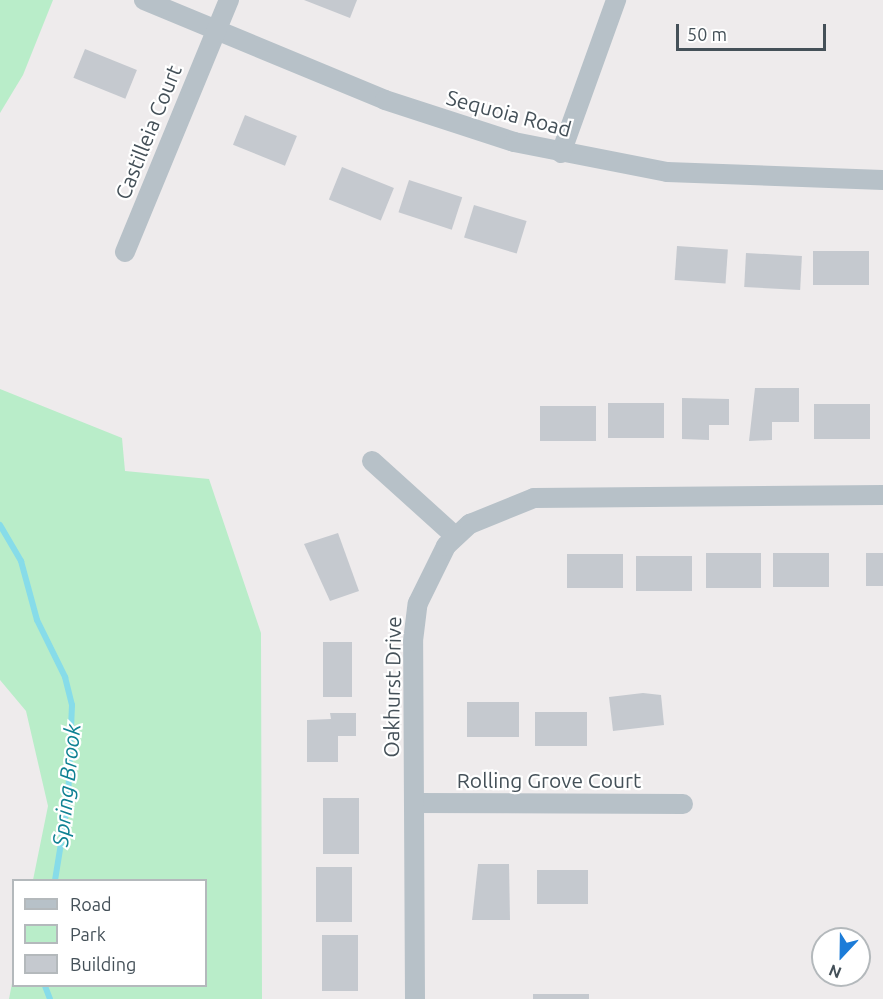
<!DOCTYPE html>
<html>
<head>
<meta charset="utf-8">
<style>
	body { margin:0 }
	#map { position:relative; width:883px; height:999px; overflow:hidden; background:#eeebec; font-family:Ubuntu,sans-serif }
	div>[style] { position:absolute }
	.green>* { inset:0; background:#b9edc9 }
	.stream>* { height:6px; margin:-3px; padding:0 3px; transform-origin:3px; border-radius:3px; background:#87dce9 }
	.building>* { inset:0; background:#c5c9cf; transform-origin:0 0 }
	.street>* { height:20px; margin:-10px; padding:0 10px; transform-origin:10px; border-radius:10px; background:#b7c1c8 }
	span { translate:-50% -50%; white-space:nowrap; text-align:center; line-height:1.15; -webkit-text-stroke:4.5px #fff; paint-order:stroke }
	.street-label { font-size:21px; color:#445058 }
	.water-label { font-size:22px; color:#0f8193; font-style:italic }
	.legend { position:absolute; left:12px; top:879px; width:195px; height:108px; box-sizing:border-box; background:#fff; border:2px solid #b4b9bc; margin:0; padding:8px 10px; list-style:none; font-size:18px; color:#445058 }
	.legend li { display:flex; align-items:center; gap:12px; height:30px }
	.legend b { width:30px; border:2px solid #b4b9bc }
	.north { position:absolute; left:811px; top:927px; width:60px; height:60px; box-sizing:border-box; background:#fff; border:2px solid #b4b9bc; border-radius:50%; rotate:202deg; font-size:16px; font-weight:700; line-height:24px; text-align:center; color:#445058 }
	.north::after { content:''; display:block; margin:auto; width:21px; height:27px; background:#1c7cd8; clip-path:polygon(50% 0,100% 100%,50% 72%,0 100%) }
	.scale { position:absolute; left:676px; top:24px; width:150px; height:27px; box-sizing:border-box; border:3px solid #445058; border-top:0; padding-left:8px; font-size:18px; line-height:21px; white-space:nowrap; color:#445058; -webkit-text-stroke:4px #fff; paint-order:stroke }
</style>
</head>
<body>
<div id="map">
	<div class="green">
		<div style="clip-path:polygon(0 0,53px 0,23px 75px,0 113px)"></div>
		<div style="clip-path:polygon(0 389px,122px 438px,125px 471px,209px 479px,261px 633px,262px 999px,9px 999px,13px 978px,14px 986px,206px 986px,206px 880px,33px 880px,48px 806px,26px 711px,0 680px)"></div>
	</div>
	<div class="stream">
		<div style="left:0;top:525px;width:42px;rotate:59.7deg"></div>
		<div style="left:21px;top:561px;width:61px;rotate:74.8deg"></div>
		<div style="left:37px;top:620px;width:64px;rotate:63.8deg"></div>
		<div style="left:65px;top:677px;width:29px;rotate:76deg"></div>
		<div style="left:72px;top:705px;width:95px;rotate:92.4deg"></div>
		<div style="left:68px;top:800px;width:81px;rotate:99.2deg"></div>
		<div style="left:45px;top:986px;width:14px;rotate:69deg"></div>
	</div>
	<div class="building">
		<div style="clip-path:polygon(304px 0,357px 0,350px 18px)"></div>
		<div style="left:85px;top:49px;width:56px;height:31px;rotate:22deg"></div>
		<div style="left:245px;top:115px;width:56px;height:32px;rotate:22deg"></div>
		<div style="left:342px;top:167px;width:56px;height:35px;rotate:22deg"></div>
		<div style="left:409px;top:180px;width:56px;height:34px;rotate:18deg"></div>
		<div style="left:474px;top:205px;width:55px;height:34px;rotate:17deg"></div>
		<div style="left:677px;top:246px;width:51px;height:34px;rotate:4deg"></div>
		<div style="left:813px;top:251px;width:56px;height:34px"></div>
		<div style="left:746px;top:253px;width:56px;height:34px;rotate:3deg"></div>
		<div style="clip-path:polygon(755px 388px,799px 388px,799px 422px,772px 422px,772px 440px,749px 441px)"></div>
		<div style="clip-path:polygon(682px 398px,729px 399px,729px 425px,709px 425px,709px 440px,682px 439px)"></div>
		<div style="left:608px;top:403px;width:56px;height:35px"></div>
		<div style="left:870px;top:404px;width:35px;height:56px;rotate:90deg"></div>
		<div style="left:540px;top:406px;width:56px;height:35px"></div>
		<div style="clip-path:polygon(338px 533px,359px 591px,330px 601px,304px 544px)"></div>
		<div style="left:706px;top:553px;width:55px;height:35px"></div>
		<div style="left:773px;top:553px;width:56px;height:34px"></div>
		<div style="left:866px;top:553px;width:17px;height:33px"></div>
		<div style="left:567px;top:554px;width:56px;height:34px"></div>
		<div style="left:636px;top:556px;width:56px;height:35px"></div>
		<div style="left:323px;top:642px;width:29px;height:55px"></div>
		<div style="clip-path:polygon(643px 693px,661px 695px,664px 725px,613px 731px,609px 697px)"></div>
		<div style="left:467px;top:702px;width:52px;height:35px"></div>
		<div style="left:535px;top:712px;width:52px;height:34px"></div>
		<div style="clip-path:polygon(330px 713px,356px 713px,356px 736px,338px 736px,338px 762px,307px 762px,307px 720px,331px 719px)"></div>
		<div style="left:323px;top:798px;width:36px;height:56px"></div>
		<div style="clip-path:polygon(478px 864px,509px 864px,510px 920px,472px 920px)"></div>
		<div style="left:316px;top:867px;width:36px;height:55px"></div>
		<div style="left:537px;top:870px;width:51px;height:34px"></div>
		<div style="left:322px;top:935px;width:36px;height:56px"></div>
		<div style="left:533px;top:994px;width:56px;height:5px"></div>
	</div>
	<div class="street">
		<div style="left:144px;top:0;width:261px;rotate:22.5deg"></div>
		<div style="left:385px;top:100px;width:136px;rotate:18deg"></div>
		<div style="left:514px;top:142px;width:156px;rotate:11.1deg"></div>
		<div style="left:667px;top:172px;width:216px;rotate:2.1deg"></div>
		<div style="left:561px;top:153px;width:163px;rotate:-70.2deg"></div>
		<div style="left:125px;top:252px;width:273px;rotate:-67.6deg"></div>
		<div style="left:372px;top:461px;width:112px;rotate:42.1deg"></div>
		<div style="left:414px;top:803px;width:269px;rotate:0.2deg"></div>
		<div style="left:415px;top:999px;width:358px;rotate:-90.3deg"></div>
		<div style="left:413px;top:641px;width:38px;rotate:-83deg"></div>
		<div style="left:418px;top:603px;width:64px;rotate:-63.8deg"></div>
		<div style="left:446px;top:546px;width:33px;rotate:-43deg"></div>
		<div style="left:470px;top:524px;width:69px;rotate:-22.1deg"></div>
		<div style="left:534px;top:498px;width:349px;rotate:-0.5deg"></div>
	</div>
	<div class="street-label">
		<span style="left:509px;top:113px;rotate:15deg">Sequoia Road</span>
		<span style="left:148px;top:132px;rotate:-68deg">Castilleia Court</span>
		<span style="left:392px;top:687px;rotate:-89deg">Oakhurst Drive</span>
		<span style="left:549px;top:780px">Rolling Grove Court</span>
	</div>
	<div class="water-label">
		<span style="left:66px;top:785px;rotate:-84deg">Spring Brook</span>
	</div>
	<ul class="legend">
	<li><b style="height:8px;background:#b7c1c8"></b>Road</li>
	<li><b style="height:16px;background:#b9edc9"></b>Park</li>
	<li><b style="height:16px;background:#c5c9cf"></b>Building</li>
	</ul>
	<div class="north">N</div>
	<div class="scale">50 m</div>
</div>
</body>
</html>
